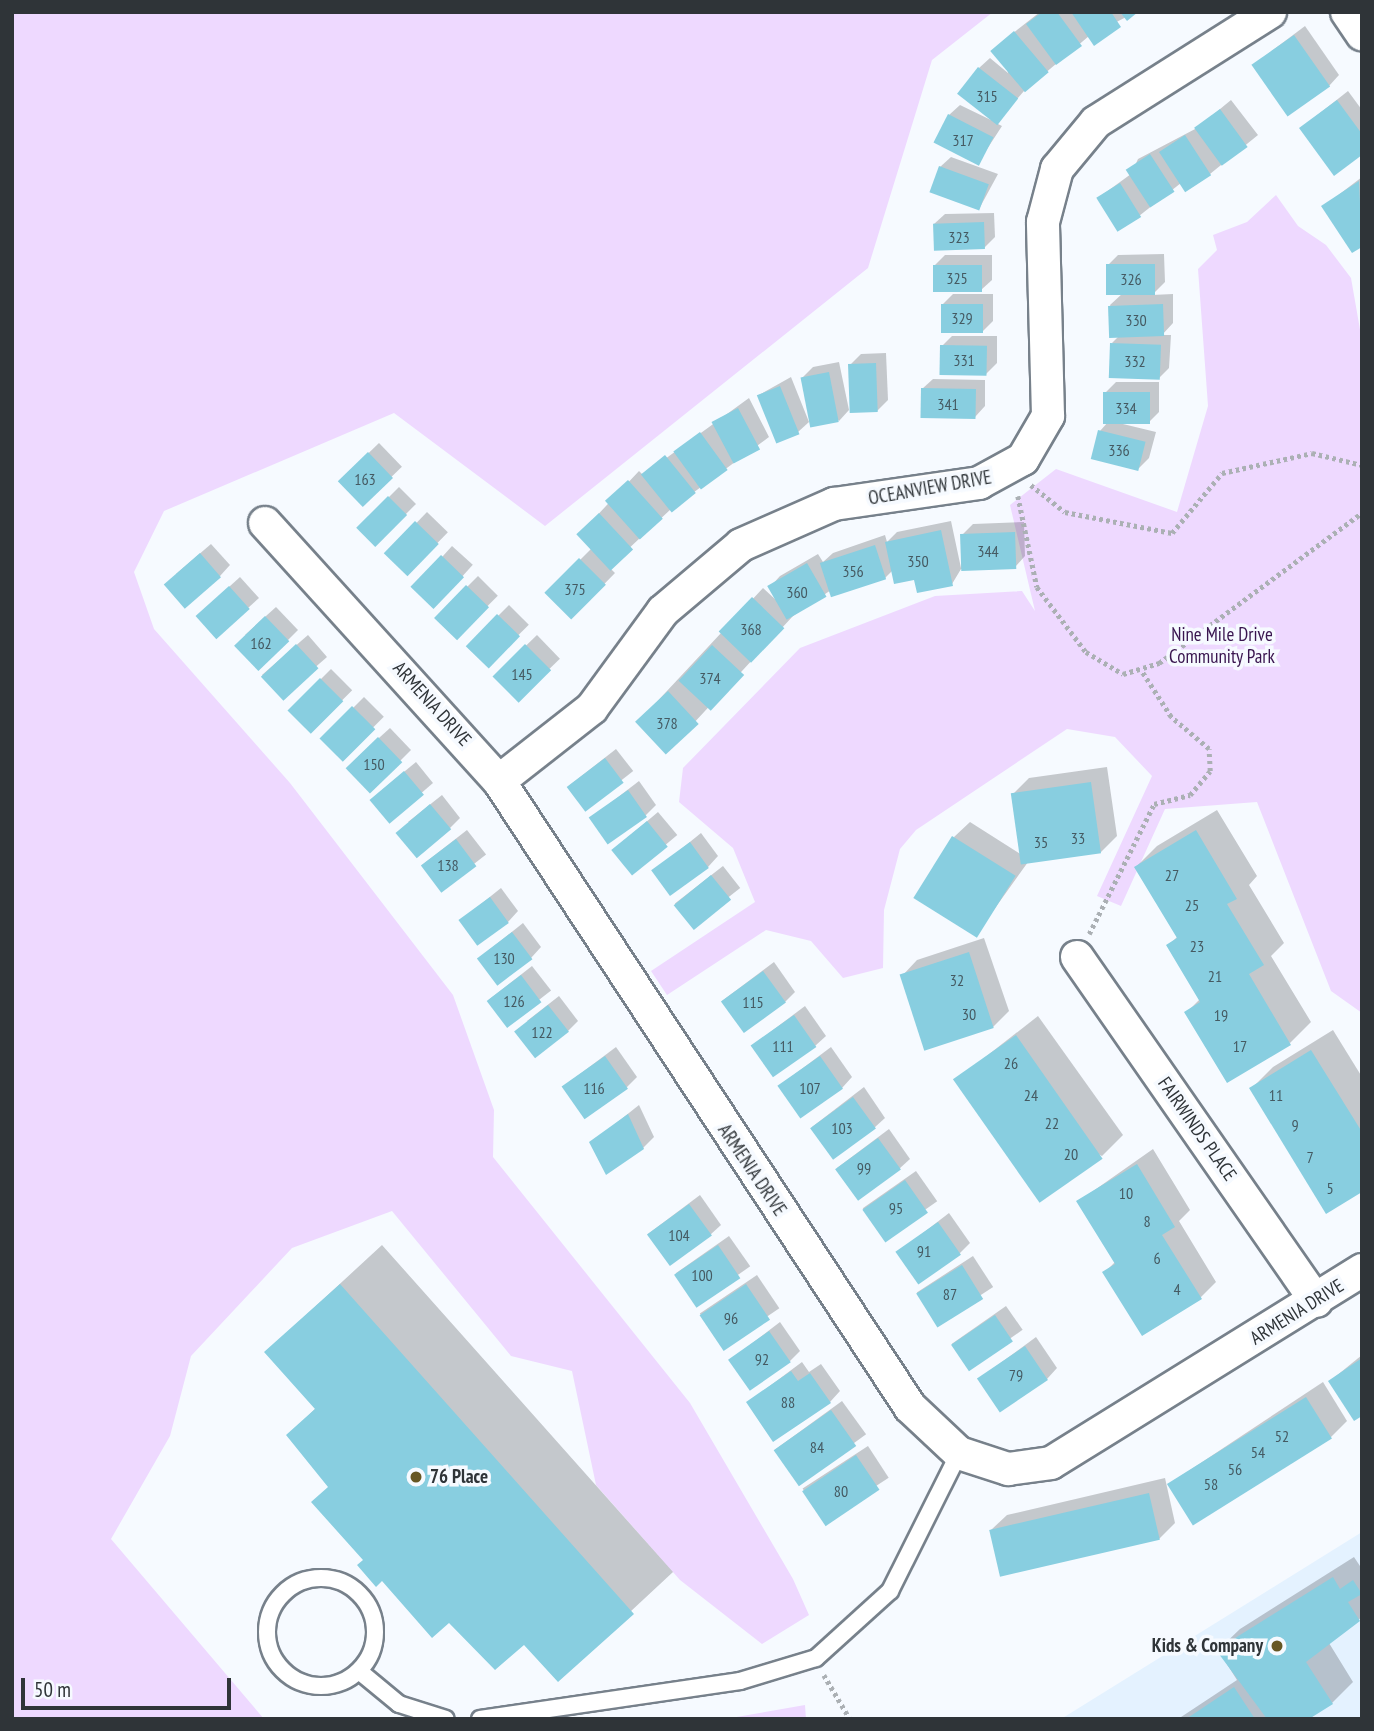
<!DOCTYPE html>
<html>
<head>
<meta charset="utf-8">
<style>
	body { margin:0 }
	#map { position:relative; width:1374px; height:1731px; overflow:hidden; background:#f6faff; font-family:"PT Sans Narrow",sans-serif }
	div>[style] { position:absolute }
	.built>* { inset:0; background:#e4f2ff }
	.green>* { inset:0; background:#eed9ff }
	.shadow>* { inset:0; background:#0003; transform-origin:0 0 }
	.building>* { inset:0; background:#88cee0; transform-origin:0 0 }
	.path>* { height:4.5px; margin-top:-2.25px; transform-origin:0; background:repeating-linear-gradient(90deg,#abb0b4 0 3.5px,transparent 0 7px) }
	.roads { filter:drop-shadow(2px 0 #77818b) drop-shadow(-2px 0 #77818b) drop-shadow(0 2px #77818b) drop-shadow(0 -2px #77818b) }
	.lane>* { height:16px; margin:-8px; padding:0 8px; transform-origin:8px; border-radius:8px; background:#fff }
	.lane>.ring { margin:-8px; padding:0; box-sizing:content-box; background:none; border:16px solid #fff; border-radius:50% }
	.street>* { height:32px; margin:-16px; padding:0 16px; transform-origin:16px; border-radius:16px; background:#fff }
	.dots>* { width:19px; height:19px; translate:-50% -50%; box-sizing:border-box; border:4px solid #f6faff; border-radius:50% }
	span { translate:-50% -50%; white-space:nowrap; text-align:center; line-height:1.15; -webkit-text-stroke:7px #f6faff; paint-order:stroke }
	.number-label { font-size:16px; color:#455a62 }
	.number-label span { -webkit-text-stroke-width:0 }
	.street-label { font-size:19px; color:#2f3438 }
	.park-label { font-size:19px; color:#39154f }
	.poi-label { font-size:19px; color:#2f3438; font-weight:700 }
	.left { translate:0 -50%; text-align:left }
	.right { translate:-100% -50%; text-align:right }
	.frame { position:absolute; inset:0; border:14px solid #2f3438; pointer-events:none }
	.scale { position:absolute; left:21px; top:1678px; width:210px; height:32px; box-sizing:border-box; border:4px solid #2f3438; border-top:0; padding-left:9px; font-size:21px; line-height:24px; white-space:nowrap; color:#2f3438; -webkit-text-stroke:5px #f6faff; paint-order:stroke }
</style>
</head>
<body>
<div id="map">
	<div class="built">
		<div style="clip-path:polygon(1362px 1532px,1362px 1719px,1061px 1719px)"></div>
	</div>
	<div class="green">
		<div style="clip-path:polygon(12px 12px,993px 12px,932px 60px,868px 268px,545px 526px,394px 413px,164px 511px,134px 572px,154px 629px,290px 783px,453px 995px,494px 1110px,493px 1157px,690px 1403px,793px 1579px,809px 1615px,762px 1644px,680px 1580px,596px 1485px,572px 1371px,511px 1356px,392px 1211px,292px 1248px,191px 1356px,170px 1436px,111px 1539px,264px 1719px,12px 1719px)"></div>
		<div style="clip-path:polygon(1276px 195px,1298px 226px,1326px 245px,1351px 278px,1362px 341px,1362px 1013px,1331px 991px,1257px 802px,1165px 809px,1121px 906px,1097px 896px,1152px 776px,1115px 737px,1067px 729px,916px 830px,900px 849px,884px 910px,883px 968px,843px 978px,811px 941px,766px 930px,667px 995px,651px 971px,755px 902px,733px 848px,679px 802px,683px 768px,800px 648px,935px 596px,1022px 591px,1035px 611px,1010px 505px,1056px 469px,1177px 512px,1208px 406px,1198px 269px,1217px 250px,1213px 235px,1247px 222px)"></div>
		<div style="clip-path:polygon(805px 1705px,806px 1719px,725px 1719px)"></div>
	</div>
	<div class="shadow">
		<div style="clip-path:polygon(1040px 12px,1136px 12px,1089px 36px,1024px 91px,996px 123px,1002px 126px,978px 163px,949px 115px,960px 105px,991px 120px,979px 68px,990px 58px,1008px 73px,1003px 41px)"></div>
		<div style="clip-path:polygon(1305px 26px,1339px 75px,1329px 86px,1253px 65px)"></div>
		<div style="clip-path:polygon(1348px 91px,1362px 110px,1362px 153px,1301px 128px)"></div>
		<div style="clip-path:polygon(1231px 100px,1258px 135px,1210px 174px,1181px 183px,1139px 216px,1098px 198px,1131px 174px,1138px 159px,1197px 128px)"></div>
		<div style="clip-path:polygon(951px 157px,998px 174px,979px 209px,940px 167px)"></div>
		<div style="clip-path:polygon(1362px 177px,1362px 245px,1324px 206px)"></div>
		<div style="clip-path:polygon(994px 213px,995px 237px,984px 248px,934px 224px,945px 214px)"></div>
		<div style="clip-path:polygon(1164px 254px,1165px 282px,1152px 295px,1173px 294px,1173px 323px,1162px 335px,1171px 335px,1169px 368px,1159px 378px,1112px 343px,1120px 335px,1110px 305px,1123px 293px,1108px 265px,1118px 255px)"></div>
		<div style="clip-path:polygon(945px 255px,992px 255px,992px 280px,981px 290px,934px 266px)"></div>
		<div style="clip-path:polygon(953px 294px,993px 294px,993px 321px,983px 331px,942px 305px)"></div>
		<div style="clip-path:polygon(952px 336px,997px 336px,997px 363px,986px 374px,942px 346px)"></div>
		<div style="clip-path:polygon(886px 353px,888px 400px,877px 411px,850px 365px,861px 354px)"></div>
		<div style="clip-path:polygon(839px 362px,849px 410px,839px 421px,802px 378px,813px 367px)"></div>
		<div style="clip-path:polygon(791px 377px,809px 422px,798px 432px,759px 395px)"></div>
		<div style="clip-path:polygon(933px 379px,985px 380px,985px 406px,975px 417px,922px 389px)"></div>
		<div style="clip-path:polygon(1116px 382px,1159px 382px,1159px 412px,1149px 422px,1123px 424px,1156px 432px,1149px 458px,1139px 468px,1100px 431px,1108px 422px,1105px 393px)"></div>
		<div style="clip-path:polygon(749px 398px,769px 437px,671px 509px,609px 567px,615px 573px,572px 617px,547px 593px,592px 548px,589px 524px,639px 471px,643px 475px)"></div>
		<div style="left:379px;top:443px;width:33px;height:54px;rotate:46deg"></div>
		<div style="left:399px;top:487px;width:24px;height:58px;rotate:45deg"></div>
		<div style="left:427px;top:512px;width:29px;height:59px;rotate:44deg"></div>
		<div style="clip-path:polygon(951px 521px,961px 568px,962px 535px,973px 524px,1024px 522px,1025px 556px,1015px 567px,961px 569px,952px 584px,893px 570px,885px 578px,831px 590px,793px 616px,667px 752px,638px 722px,763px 588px,776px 600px,770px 587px,780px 576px,818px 554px,823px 562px,833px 553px,885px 535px,887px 542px,897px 532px)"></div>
		<div style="clip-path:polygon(211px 544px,230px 565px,220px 576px,176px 574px)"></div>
		<div style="left:452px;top:546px;width:28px;height:57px;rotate:42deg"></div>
		<div style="left:478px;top:576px;width:28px;height:59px;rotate:45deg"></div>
		<div style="clip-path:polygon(240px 577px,259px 598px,248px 608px,208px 606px)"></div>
		<div style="left:509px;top:605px;width:28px;height:59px;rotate:45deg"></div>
		<div style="clip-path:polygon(276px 607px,298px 630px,288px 640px,245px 635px)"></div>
		<div style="left:308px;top:635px;width:29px;height:61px;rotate:49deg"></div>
		<div style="left:537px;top:635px;width:33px;height:59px;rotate:46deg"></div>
		<div style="left:331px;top:669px;width:30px;height:58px;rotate:45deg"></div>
		<div style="left:364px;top:697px;width:28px;height:59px;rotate:45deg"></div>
		<div style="clip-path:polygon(390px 728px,411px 750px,400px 761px,358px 757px)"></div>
		<div style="left:616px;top:749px;width:28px;height:60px;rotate:52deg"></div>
		<div style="clip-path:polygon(416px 762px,433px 783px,389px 821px,382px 790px)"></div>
		<div style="clip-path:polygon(1107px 767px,1117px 836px,1101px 852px,1028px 862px,975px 936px,954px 837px,970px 822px,1022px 855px,1013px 794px,1029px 778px)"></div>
		<div style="clip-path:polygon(639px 781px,656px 805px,645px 816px,591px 818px)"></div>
		<div style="clip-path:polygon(442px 795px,460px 818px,450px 828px,408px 822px)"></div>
		<div style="clip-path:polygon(1217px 810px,1257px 876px,1249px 885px,1284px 943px,1271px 956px,1311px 1022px,1290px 1043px,1186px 1013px,1200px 999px,1168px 946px,1178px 936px,1136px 867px,1157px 846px)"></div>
		<div style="left:658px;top:812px;width:30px;height:59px;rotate:50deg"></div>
		<div style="left:467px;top:830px;width:31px;height:57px;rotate:52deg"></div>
		<div style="clip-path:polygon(701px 833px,718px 856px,708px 867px,654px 871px)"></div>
		<div style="left:723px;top:866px;width:28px;height:61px;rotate:52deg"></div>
		<div style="clip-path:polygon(501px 888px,518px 911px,508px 922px,461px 920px)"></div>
		<div style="clip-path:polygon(523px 923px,541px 947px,531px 958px,479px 958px)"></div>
		<div style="clip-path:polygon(984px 938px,1009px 1011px,993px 1027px,902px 976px,917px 960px)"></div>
		<div style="clip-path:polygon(774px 962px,795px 992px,785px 1002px,722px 1001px)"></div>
		<div style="left:532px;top:966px;width:31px;height:55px;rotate:52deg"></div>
		<div style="clip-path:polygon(559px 996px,578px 1021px,568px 1031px,527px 1021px)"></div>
		<div style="clip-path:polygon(805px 1006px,826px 1036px,815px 1046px,753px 1045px)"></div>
		<div style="clip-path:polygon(1038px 1016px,1123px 1135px,1102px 1156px,956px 1080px)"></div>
		<div style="clip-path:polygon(1333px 1030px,1362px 1077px,1362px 1190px,1252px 1088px,1273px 1067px)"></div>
		<div style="clip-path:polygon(616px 1047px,637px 1077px,626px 1088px,564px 1086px)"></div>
		<div style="clip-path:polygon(831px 1047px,852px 1077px,842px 1088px,779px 1086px)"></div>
		<div style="clip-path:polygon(864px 1087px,885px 1118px,874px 1128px,812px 1127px)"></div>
		<div style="clip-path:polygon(639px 1105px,654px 1137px,643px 1148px,591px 1143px)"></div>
		<div style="clip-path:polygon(889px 1129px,910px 1159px,899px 1169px,837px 1168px)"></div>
		<div style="clip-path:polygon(1153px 1149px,1190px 1210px,1179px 1221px,1216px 1282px,1200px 1298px,1105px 1272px,1116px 1261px,1079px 1201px)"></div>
		<div style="left:916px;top:1171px;width:37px;height:65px;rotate:55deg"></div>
		<div style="clip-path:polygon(700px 1195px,721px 1225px,710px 1235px,648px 1234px)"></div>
		<div style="clip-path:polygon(949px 1213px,970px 1243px,959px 1254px,897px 1253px)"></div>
		<div style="left:729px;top:1236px;width:37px;height:65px;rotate:55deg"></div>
		<div style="clip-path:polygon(382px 1245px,673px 1572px,558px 1679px,525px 1642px,449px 1621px,365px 1560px,330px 1486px,288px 1435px,316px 1408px,266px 1352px)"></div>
		<div style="left:973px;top:1256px;width:37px;height:67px;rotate:57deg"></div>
		<div style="left:757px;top:1275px;width:40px;height:69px;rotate:56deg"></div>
		<div style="left:1006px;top:1306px;width:29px;height:66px;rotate:55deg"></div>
		<div style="clip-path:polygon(780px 1322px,800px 1351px,790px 1361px,730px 1360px)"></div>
		<div style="clip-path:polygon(1036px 1337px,1057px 1368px,1047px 1379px,980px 1378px)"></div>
		<div style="clip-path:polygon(1362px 1355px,1362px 1414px,1330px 1381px)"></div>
		<div style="clip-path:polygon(802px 1362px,809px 1372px,821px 1364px,840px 1391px,830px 1402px,748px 1402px)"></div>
		<div style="clip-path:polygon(1323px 1382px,1347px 1421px,1331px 1437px,1169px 1484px)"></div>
		<div style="left:842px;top:1401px;width:41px;height:83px;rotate:54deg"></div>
		<div style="left:868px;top:1446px;width:38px;height:78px;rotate:57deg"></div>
		<div style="clip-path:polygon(1165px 1478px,1175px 1523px,1159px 1539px,991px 1530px,1007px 1515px)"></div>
		<div style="clip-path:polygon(1354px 1557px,1362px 1569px,1362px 1617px,1329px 1643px,1353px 1682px,1332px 1703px,1306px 1719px,1178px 1719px,1237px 1680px,1218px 1650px,1240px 1629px)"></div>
	</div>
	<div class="building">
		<div style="clip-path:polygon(1042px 12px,1057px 12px,1082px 46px,1056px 65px,1026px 24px)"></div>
		<div style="clip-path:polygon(1071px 12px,1111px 12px,1121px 27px,1094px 46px)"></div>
		<div style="clip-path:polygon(1120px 12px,1138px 12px,1127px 21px)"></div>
		<div style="left:1014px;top:31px;width:54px;height:31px;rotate:50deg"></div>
		<div style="left:1294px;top:35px;width:63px;height:52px;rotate:55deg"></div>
		<div style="left:978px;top:67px;width:51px;height:34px;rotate:38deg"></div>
		<div style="clip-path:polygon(1337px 100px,1362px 134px,1362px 155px,1334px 176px,1299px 128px)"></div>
		<div style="left:1220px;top:109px;width:47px;height:32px;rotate:54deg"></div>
		<div style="left:948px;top:114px;width:51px;height:32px;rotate:27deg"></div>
		<div style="left:1185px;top:135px;width:48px;height:31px;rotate:57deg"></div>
		<div style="left:1150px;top:154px;width:45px;height:29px;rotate:57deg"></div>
		<div style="left:939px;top:166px;width:53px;height:28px;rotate:20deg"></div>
		<div style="clip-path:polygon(1359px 181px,1362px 247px,1352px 253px,1321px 206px)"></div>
		<div style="left:1120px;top:183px;width:40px;height:28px;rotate:58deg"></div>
		<div style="left:984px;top:222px;width:27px;height:51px;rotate:88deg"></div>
		<div style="left:1106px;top:264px;width:49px;height:31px"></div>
		<div style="left:933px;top:265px;width:49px;height:27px"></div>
		<div style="left:941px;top:304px;width:42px;height:29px"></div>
		<div style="left:1163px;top:304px;width:32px;height:55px;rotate:88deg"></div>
		<div style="left:1110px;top:343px;width:51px;height:35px;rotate:2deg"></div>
		<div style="left:940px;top:345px;width:47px;height:30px;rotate:1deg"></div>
		<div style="left:876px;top:363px;width:49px;height:28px;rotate:88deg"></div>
		<div style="left:829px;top:372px;width:51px;height:29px;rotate:79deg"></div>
		<div style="left:780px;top:386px;width:52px;height:25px;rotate:68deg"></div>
		<div style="left:921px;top:388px;width:55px;height:30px;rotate:1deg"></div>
		<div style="left:1103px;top:392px;width:47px;height:32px"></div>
		<div style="left:738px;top:408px;width:47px;height:30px;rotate:62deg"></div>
		<div style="left:1098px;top:430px;width:49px;height:30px;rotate:14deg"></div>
		<div style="left:700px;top:432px;width:47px;height:33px;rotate:54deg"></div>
		<div style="left:368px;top:452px;width:36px;height:42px;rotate:46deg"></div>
		<div style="left:665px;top:455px;width:49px;height:31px;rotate:51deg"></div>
		<div style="left:628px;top:480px;width:52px;height:31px;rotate:48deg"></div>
		<div style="left:388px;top:496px;width:27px;height:45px;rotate:45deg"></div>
		<div style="left:599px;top:513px;width:50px;height:31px;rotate:47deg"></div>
		<div style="left:415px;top:521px;width:33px;height:45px;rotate:44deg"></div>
		<div style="clip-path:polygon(941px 530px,953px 586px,917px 593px,914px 580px,894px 584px,885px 542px)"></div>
		<div style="left:1015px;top:532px;width:37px;height:55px;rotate:88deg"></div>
		<div style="left:875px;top:545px;width:36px;height:58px;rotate:72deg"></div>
		<div style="left:200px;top:553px;width:32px;height:48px;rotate:49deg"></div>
		<div style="left:441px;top:555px;width:32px;height:44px;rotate:44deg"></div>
		<div style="left:579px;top:558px;width:38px;height:49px;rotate:45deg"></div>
		<div style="left:807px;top:563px;width:39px;height:46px;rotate:60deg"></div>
		<div style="left:466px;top:585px;width:32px;height:46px;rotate:44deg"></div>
		<div style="left:229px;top:586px;width:31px;height:45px;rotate:48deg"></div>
		<div style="left:752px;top:597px;width:45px;height:48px;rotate:44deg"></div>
		<div style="left:497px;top:614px;width:32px;height:45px;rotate:44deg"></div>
		<div style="left:265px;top:616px;width:35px;height:43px;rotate:46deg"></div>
		<div style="left:296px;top:644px;width:33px;height:48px;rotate:47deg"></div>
		<div style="left:525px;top:644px;width:37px;height:46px;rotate:45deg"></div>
		<div style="left:712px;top:645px;width:44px;height:49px;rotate:43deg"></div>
		<div style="left:320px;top:678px;width:33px;height:46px;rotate:45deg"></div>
		<div style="left:668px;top:691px;width:45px;height:45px;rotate:47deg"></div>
		<div style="left:352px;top:706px;width:33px;height:46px;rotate:45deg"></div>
		<div style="left:378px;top:737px;width:35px;height:45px;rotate:46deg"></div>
		<div style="left:605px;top:758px;width:31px;height:48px;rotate:53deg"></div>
		<div style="left:404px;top:771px;width:31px;height:45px;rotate:50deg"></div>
		<div style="left:1091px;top:782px;width:72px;height:81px;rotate:82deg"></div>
		<div style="left:628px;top:790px;width:33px;height:48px;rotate:55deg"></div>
		<div style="left:430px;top:804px;width:33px;height:45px;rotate:50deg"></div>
		<div style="left:647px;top:821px;width:33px;height:46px;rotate:51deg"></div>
		<div style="clip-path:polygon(1196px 830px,1237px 899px,1227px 904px,1264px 965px,1249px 974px,1291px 1045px,1227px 1083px,1184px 1012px,1200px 1002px,1166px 945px,1177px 938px,1134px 867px)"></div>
		<div style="left:952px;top:836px;width:75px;height:73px;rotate:32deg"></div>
		<div style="left:456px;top:839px;width:34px;height:44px;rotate:53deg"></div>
		<div style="left:690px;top:842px;width:32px;height:48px;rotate:54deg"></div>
		<div style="left:711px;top:875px;width:32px;height:48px;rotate:51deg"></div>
		<div style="left:490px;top:897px;width:32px;height:39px;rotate:54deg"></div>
		<div style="left:512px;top:932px;width:34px;height:44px;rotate:53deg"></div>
		<div style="left:969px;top:952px;width:80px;height:73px;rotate:72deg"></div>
		<div style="left:763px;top:971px;width:39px;height:52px;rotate:54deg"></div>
		<div style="left:521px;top:975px;width:34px;height:43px;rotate:53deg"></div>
		<div style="left:548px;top:1005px;width:34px;height:43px;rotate:52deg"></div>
		<div style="left:794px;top:1015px;width:39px;height:53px;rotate:55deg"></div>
		<div style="left:1016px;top:1035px;width:151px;height:77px;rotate:55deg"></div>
		<div style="clip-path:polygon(1311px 1050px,1362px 1132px,1362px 1192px,1326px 1214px,1249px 1088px)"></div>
		<div style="left:605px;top:1056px;width:40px;height:53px;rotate:55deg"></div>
		<div style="left:820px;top:1056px;width:40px;height:52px;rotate:55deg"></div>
		<div style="left:853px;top:1097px;width:39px;height:53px;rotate:54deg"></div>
		<div style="clip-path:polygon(628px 1114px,644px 1149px,606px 1175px,589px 1142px)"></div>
		<div style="left:878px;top:1138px;width:39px;height:53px;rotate:54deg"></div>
		<div style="clip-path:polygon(1137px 1164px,1175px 1227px,1162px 1235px,1202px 1299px,1142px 1336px,1102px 1272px,1115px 1264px,1076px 1201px)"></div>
		<div style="left:905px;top:1180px;width:40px;height:52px;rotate:55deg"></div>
		<div style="left:689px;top:1204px;width:39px;height:52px;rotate:54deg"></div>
		<div style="left:938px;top:1222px;width:40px;height:52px;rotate:55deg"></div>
		<div style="left:718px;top:1245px;width:40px;height:53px;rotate:56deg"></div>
		<div style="left:962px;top:1265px;width:40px;height:54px;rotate:58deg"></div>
		<div style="clip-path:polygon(340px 1284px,634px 1614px,558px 1682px,524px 1645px,495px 1670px,449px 1623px,432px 1638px,382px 1581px,376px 1587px,357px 1565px,363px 1560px,311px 1502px,328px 1487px,286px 1435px,315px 1409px,264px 1352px)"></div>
		<div style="left:746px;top:1284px;width:43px;height:56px;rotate:56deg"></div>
		<div style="left:995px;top:1315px;width:32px;height:53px;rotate:56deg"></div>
		<div style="left:769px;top:1331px;width:38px;height:50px;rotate:55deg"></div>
		<div style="left:1025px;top:1346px;width:41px;height:58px;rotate:56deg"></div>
		<div style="clip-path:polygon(1362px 1358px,1362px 1416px,1354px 1421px,1328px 1381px)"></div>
		<div style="clip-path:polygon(791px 1371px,798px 1381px,810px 1373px,831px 1403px,773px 1442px,746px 1402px)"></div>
		<div style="left:1306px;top:1397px;width:49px;height:164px;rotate:58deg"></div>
		<div style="left:831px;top:1410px;width:44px;height:70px;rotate:55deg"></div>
		<div style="left:856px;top:1455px;width:42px;height:65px;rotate:56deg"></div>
		<div style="left:1149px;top:1493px;width:48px;height:164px;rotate:77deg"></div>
		<div style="clip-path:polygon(1333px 1577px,1340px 1589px,1353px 1580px,1362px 1594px,1348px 1602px,1360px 1621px,1306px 1662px,1333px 1704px,1309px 1719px,1267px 1719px,1216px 1650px)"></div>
		<div style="clip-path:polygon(1234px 1687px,1255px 1719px,1186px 1719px)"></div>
	</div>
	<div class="path">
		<div style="left:1031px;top:485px;width:43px;rotate:38.5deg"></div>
		<div style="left:1065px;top:512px;width:109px;rotate:11.1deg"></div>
		<div style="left:1172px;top:533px;width:78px;rotate:-50.2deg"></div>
		<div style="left:1222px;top:473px;width:92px;rotate:-12.5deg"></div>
		<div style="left:1312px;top:453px;width:51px;rotate:13.5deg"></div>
		<div style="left:1018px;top:496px;width:93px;rotate:78.2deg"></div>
		<div style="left:1037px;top:587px;width:81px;rotate:53deg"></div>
		<div style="left:1086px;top:652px;width:43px;rotate:30.7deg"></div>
		<div style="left:1123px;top:674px;width:38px;rotate:-17deg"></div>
		<div style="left:1159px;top:663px;width:252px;rotate:-36.5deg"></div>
		<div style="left:1089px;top:934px;width:145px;rotate:-63.4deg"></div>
		<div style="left:1154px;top:804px;width:37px;rotate:-14deg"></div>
		<div style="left:1190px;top:795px;width:31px;rotate:-50deg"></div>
		<div style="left:1210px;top:771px;width:22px;rotate:-93deg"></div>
		<div style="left:1209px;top:749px;width:50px;rotate:-139.9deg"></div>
		<div style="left:1171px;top:717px;width:54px;rotate:-122.8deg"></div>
		<div style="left:824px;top:1675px;width:51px;rotate:59.4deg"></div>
	</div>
	<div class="roads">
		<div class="lane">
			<div class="ring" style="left:267px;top:1578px;width:92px;height:92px"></div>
			<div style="left:359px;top:1671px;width:52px;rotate:39.5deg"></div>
			<div style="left:399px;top:1704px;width:49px;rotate:17.7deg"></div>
			<div style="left:480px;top:1719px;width:263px;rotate:-8.3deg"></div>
			<div style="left:740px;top:1681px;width:79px;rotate:-16.8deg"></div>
			<div style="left:816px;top:1658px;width:100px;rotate:-42.2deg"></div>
			<div style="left:890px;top:1591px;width:154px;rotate:-63.4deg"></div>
		</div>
		<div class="street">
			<div style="left:1347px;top:12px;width:27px;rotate:56deg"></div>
			<div style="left:265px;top:523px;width:348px;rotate:47.8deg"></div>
			<div style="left:499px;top:781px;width:749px;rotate:56.71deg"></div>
			<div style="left:910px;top:1407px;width:67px;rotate:43.2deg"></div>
			<div style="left:959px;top:1453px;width:52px;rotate:18.1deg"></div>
			<div style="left:1008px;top:1469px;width:43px;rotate:-7.9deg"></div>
			<div style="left:1051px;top:1463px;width:366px;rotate:-31.8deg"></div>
			<div style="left:499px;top:781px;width:118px;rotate:-38.1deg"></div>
			<div style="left:592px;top:708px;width:120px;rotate:-53.8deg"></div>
			<div style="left:663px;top:611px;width:102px;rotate:-40.2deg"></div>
			<div style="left:741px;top:545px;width:102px;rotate:-23.8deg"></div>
			<div style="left:834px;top:504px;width:147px;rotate:-8.2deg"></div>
			<div style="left:979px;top:483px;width:50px;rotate:-28.6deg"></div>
			<div style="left:1023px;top:459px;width:50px;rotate:-59.8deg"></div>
			<div style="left:1048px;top:416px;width:194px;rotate:-91.5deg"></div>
			<div style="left:1043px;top:222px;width:55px;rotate:-75.2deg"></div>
			<div style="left:1057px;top:169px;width:61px;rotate:-50.3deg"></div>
			<div style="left:1096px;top:122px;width:206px;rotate:-32.3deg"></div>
			<div style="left:1077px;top:957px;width:419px;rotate:55.2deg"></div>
		</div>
	</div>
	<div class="dots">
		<div style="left:416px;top:1477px;background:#665724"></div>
		<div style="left:1277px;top:1646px;background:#665724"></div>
	</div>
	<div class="number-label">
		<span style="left:987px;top:96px">315</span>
		<span style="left:963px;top:140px">317</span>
		<span style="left:959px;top:237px">323</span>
		<span style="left:957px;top:278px">325</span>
		<span style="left:1131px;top:279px">326</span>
		<span style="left:962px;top:318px">329</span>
		<span style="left:1136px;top:320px">330</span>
		<span style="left:964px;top:360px">331</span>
		<span style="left:1135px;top:361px">332</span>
		<span style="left:948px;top:404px">341</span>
		<span style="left:1126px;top:408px">334</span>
		<span style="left:1119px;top:450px">336</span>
		<span style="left:365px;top:479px">163</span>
		<span style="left:988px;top:551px">344</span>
		<span style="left:918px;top:561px">350</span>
		<span style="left:853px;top:571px">356</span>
		<span style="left:575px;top:589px">375</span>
		<span style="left:797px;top:592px">360</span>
		<span style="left:751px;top:629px">368</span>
		<span style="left:261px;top:643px">162</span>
		<span style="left:522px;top:674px">145</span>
		<span style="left:710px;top:678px">374</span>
		<span style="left:667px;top:723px">378</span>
		<span style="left:374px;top:764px">150</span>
		<span style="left:1078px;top:838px">33</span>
		<span style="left:1041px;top:842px">35</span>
		<span style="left:448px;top:865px">138</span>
		<span style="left:1172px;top:875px">27</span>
		<span style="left:1192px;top:905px">25</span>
		<span style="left:1197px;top:946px">23</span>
		<span style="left:504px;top:958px">130</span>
		<span style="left:1215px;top:976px">21</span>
		<span style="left:957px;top:980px">32</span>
		<span style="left:514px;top:1001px">126</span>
		<span style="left:753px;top:1002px">115</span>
		<span style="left:969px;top:1014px">30</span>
		<span style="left:1221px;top:1015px">19</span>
		<span style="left:542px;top:1032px">122</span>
		<span style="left:783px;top:1046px">111</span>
		<span style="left:1240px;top:1046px">17</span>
		<span style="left:1011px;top:1063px">26</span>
		<span style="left:594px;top:1088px">116</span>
		<span style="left:810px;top:1088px">107</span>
		<span style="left:1031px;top:1095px">24</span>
		<span style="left:1276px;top:1095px">11</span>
		<span style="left:1052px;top:1123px">22</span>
		<span style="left:1295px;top:1125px">9</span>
		<span style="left:842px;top:1128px">103</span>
		<span style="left:1071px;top:1154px">20</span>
		<span style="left:1310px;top:1157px">7</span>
		<span style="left:864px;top:1168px">99</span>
		<span style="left:1330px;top:1188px">5</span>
		<span style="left:1126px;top:1193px">10</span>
		<span style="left:896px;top:1208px">95</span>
		<span style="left:1147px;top:1221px">8</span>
		<span style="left:679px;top:1235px">104</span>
		<span style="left:924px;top:1251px">91</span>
		<span style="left:1157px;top:1258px">6</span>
		<span style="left:702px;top:1275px">100</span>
		<span style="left:1177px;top:1289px">4</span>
		<span style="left:950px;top:1294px">87</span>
		<span style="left:731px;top:1318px">96</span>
		<span style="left:762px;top:1359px">92</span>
		<span style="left:1016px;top:1375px">79</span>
		<span style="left:788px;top:1402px">88</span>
		<span style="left:1282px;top:1436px">52</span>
		<span style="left:817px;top:1447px">84</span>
		<span style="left:1258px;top:1452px">54</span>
		<span style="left:1235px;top:1469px">56</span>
		<span style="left:1211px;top:1484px">58</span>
		<span style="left:841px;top:1491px">80</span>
	</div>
	<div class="street-label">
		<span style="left:930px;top:488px;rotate:-10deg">OCEANVIEW DRIVE</span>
		<span style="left:432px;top:704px;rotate:48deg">ARMENIA DRIVE</span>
		<span style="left:1197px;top:1129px;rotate:55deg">FAIRWINDS PLACE</span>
		<span style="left:752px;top:1170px;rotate:56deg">ARMENIA DRIVE</span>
		<span style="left:1297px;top:1312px;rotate:-32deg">ARMENIA DRIVE</span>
	</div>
	<div class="park-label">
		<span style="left:1222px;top:646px">Nine Mile Drive<br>Community Park</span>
	</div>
	<div class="poi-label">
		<span class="left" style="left:430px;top:1477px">76 Place</span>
		<span class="right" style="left:1263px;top:1646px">Kids &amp; Company</span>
	</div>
	<div class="frame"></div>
	<div class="scale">50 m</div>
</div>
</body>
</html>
